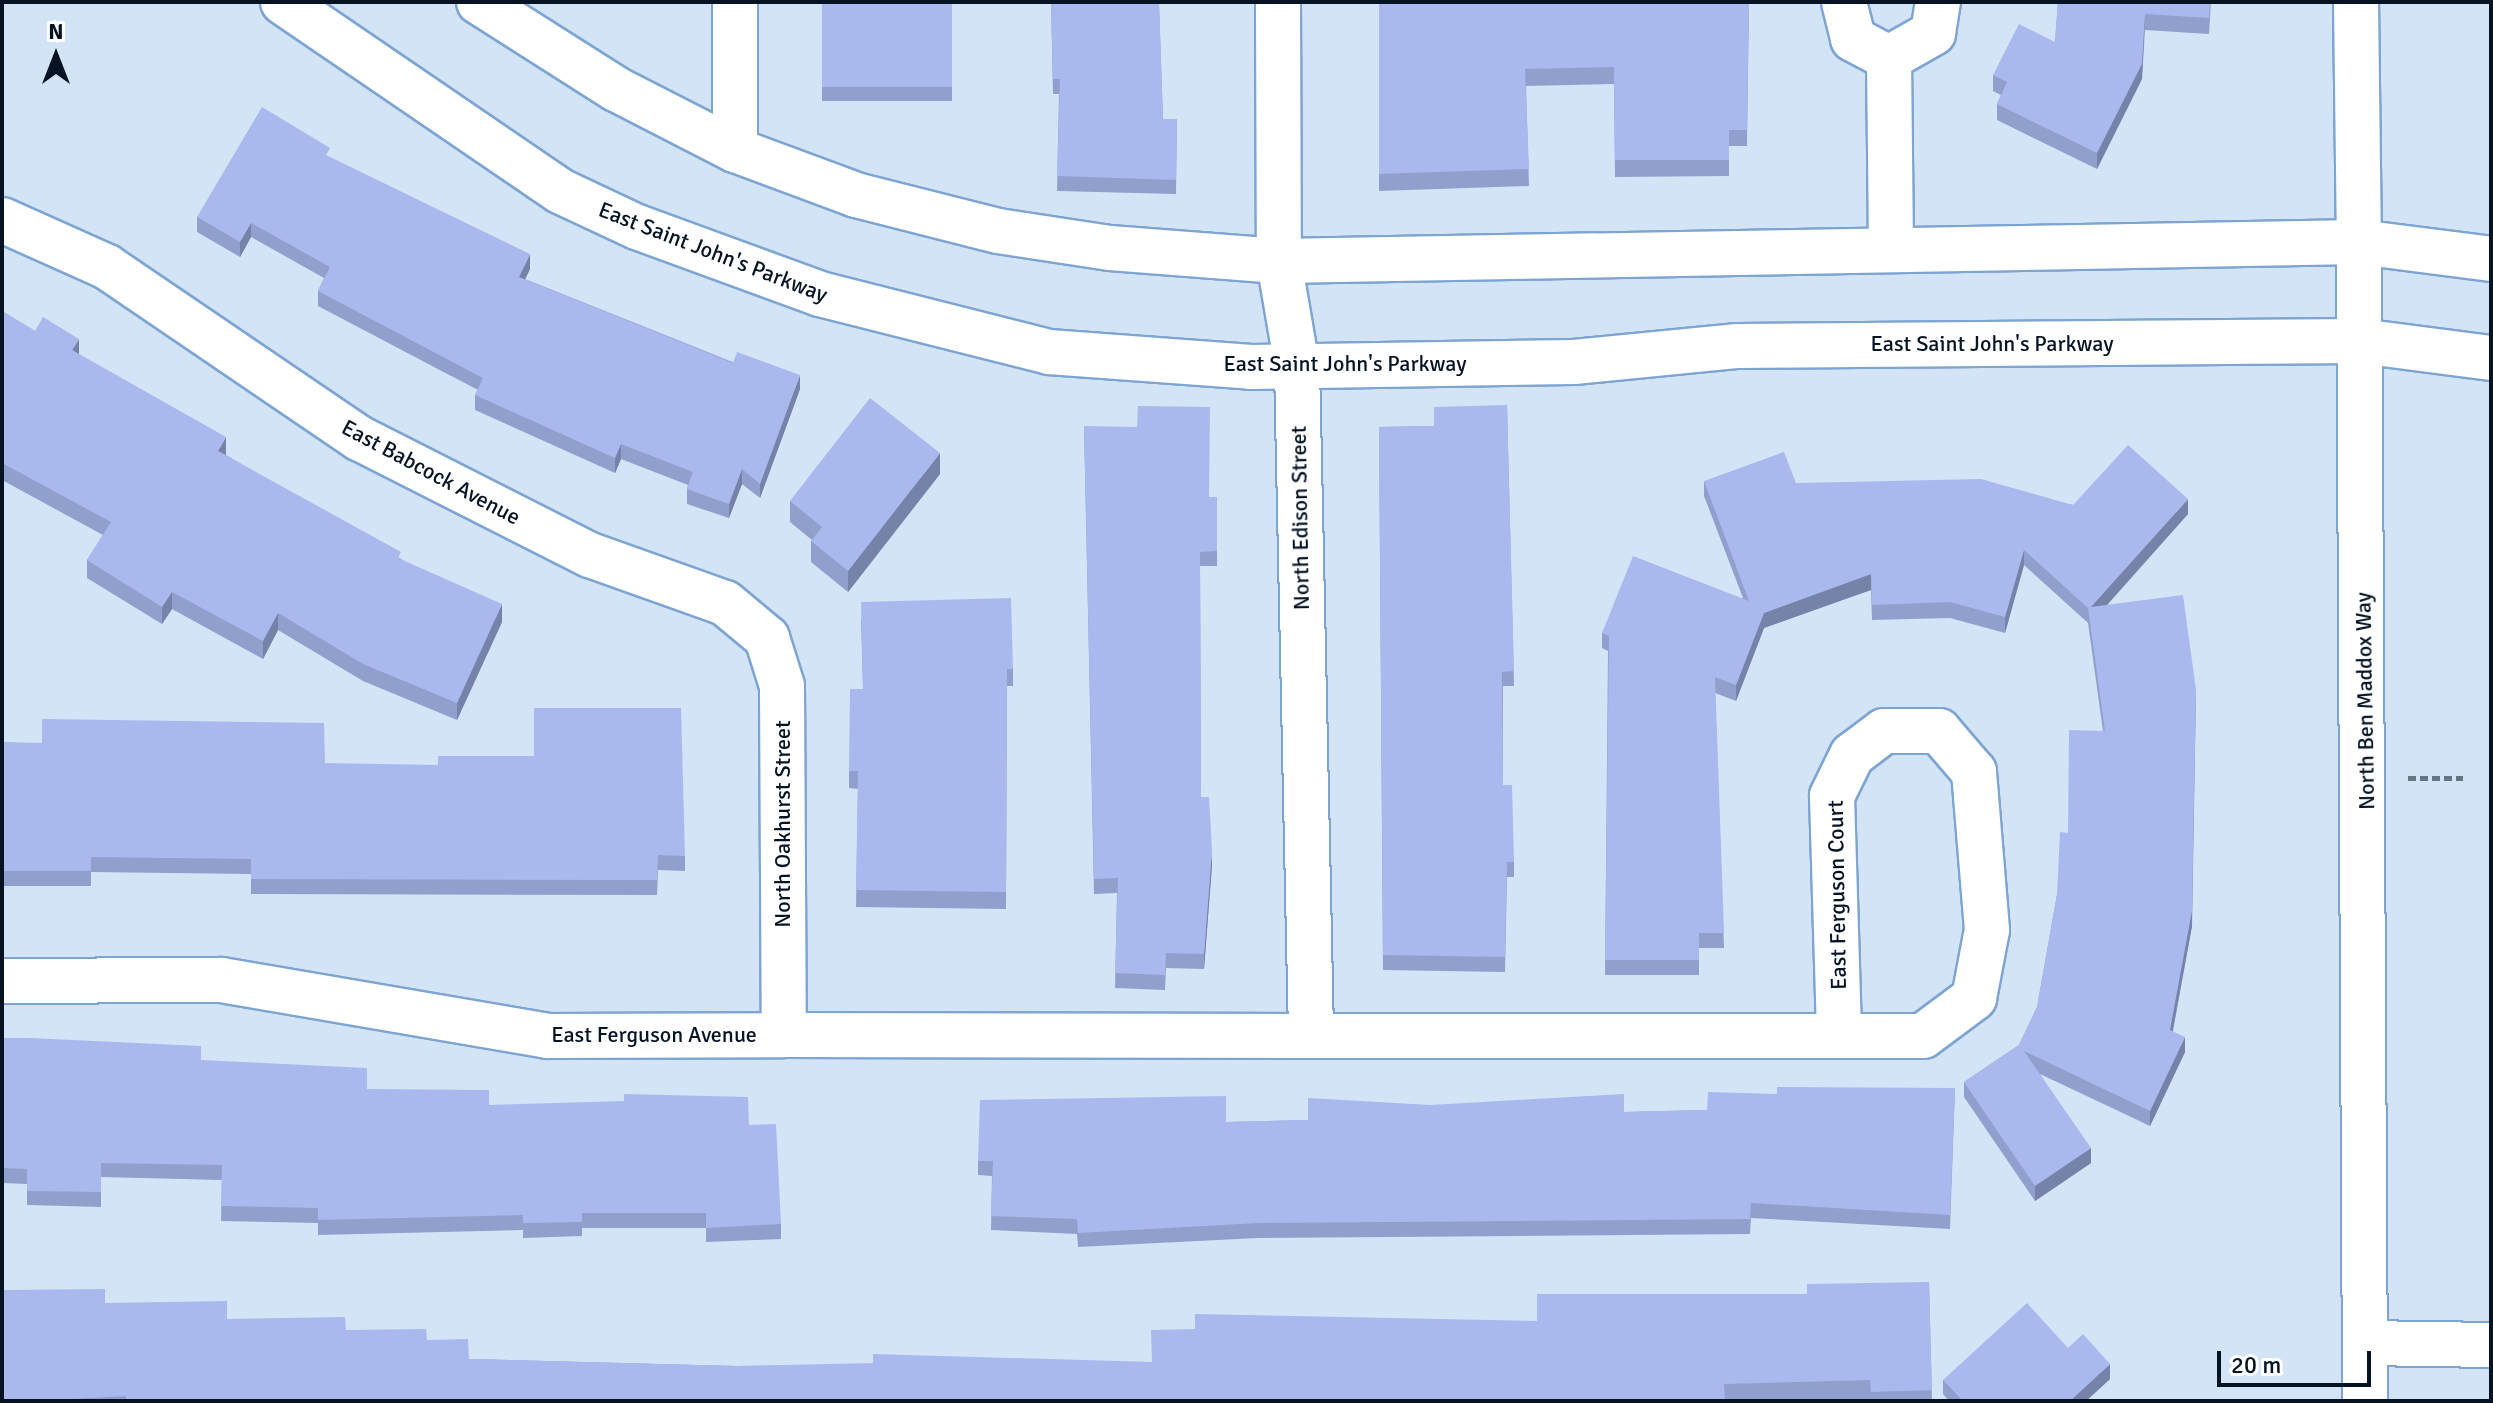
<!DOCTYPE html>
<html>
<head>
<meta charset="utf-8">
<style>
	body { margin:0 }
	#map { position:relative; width:2493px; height:1403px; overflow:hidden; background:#d3e4f6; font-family:Signika,sans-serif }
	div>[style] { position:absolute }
	.path>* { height:5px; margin-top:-2.5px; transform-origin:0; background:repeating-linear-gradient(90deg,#657586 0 8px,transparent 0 12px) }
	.roads { filter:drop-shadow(2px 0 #7ea5d1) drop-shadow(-2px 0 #7ea5d1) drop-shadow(0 2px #7ea5d1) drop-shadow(0 -2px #7ea5d1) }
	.minor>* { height:44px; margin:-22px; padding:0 22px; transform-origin:22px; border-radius:22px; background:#fff }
	.major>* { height:44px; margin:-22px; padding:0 22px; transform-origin:22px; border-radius:22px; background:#fff }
	.wall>* { inset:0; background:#919fcd; transform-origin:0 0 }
	.shaded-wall>* { inset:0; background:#7682a7 }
	.building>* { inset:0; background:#a9b9ee; transform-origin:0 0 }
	span { translate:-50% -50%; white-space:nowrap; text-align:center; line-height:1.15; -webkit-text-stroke:6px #fff; paint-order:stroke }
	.street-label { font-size:22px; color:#051323 }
	.frame { position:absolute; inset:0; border:4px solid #051323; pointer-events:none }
	.north { position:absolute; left:16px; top:16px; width:80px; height:80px; -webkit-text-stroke:6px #fff; paint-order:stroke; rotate:0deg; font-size:22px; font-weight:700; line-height:32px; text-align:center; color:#051323 }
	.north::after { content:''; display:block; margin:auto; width:28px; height:36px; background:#051323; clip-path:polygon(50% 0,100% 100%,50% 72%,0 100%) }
	.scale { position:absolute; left:2217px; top:1351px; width:154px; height:36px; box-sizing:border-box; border:4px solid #051323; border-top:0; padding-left:10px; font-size:24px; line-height:28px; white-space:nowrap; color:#051323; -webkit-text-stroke:6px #fff; paint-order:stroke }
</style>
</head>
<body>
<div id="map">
	<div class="path">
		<div style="left:2408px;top:778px;width:55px"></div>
	</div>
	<div class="roads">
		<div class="minor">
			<div style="left:735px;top:2px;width:148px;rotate:90deg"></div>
			<div style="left:1278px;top:2px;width:259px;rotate:89.8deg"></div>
			<div style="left:1279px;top:261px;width:107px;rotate:80.3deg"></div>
			<div style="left:1297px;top:366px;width:670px;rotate:88.8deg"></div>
			<div style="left:1844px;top:2px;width:38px;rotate:76deg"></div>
			<div style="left:1853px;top:39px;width:41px;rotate:27.8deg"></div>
			<div style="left:2356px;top:2px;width:240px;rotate:89.3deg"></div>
			<div style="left:1889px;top:58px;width:188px;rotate:89.4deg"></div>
			<div style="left:1889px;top:58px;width:51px;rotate:-29.6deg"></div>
			<div style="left:1933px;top:33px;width:31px;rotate:-81deg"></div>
			<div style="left:2px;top:220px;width:115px;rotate:24.1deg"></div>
			<div style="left:107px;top:267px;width:305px;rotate:34.2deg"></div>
			<div style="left:359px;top:438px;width:259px;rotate:26.9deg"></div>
			<div style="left:590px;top:555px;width:143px;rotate:19.6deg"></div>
			<div style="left:725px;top:603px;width:55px;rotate:39.8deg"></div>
			<div style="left:767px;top:638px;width:50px;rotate:72.6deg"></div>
			<div style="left:782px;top:686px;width:349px;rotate:89.7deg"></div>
			<div style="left:2px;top:981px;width:219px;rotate:-0.3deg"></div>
			<div style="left:221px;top:980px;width:331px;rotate:9.7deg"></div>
			<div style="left:547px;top:1036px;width:237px;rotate:-0.2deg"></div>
			<div style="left:784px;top:1035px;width:527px;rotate:0.11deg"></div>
			<div style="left:1311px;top:1036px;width:612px"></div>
			<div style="left:1923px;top:1036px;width:64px;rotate:-36.7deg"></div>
			<div style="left:1974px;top:998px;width:69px;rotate:-79.2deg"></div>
			<div style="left:1987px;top:930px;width:159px;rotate:-94.7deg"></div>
			<div style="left:1974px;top:772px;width:54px;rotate:-130.5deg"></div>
			<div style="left:1939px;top:731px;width:55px;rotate:180deg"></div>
			<div style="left:1884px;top:731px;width:40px;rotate:143deg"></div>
			<div style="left:1852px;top:755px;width:46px;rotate:116deg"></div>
			<div style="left:1832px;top:796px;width:240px;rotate:88.3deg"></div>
			<div style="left:2365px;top:1343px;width:126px;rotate:0.9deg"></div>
		</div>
		<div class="major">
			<div style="left:283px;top:2px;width:335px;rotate:34.3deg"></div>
			<div style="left:560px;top:191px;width:85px;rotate:25.1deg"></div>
			<div style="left:637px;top:227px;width:195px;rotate:20.1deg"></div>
			<div style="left:820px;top:294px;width:236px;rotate:14.2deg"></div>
			<div style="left:1049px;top:352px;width:203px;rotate:4.2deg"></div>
			<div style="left:1251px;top:367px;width:323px;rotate:-0.9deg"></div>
			<div style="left:1574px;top:362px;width:165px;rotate:-5.6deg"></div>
			<div style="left:1738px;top:346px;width:622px;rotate:-0.46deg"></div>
			<div style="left:2360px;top:341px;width:132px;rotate:7.4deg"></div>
			<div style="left:479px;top:2px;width:162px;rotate:32.4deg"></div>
			<div style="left:616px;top:89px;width:134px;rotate:27.1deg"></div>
			<div style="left:735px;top:150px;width:129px;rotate:20.4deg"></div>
			<div style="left:856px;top:195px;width:146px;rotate:14.2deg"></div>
			<div style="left:998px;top:231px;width:113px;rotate:8.6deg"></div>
			<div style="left:1110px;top:248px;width:169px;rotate:4.4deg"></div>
			<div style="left:1279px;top:261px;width:1080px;rotate:-1.01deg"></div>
			<div style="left:2359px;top:242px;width:133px;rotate:7.3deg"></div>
			<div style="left:2359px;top:242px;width:1159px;rotate:89.7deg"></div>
		</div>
	</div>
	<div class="wall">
		<div style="left:822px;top:2px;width:130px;height:99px"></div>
		<div style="clip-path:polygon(1051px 2px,1178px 2px,1178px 3px,1159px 4px,1163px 119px,1177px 119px,1176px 194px,1057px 191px,1059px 94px,1053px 94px)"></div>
		<div style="clip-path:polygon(1379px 2px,1749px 2px,1747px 146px,1729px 146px,1729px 176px,1615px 177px,1614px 84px,1526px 86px,1529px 186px,1379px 191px)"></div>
		<div style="clip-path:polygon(2058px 2px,2211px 2px,2209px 34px,2145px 30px,2142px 79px,2097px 169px,1997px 120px,1997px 104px,2001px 95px,1993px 91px,1993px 75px,2055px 42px)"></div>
		<div style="clip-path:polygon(330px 158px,530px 269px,525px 279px,800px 389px,760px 498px,742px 484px,729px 518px,687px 504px,687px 489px,688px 485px,621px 459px,615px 473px,475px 410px,475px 395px,478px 390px,318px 306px,318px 291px,324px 278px,251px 237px,240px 257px,197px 232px,197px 217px)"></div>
		<div style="clip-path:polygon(2px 311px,35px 331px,79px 354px,226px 455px,401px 559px,502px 622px,457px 720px,363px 681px,278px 630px,263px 659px,172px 609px,162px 624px,87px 578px,87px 560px,103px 535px,2px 480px)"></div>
		<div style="clip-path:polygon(1507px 405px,1514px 686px,1503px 686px,1503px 785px,1514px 862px,1514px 877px,1507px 877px,1505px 972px,1383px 970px,1379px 427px,1434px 426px)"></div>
		<div style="clip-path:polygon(1084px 426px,1209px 497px,1217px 497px,1217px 566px,1200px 566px,1201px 797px,1212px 865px,1204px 969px,1166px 968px,1165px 990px,1115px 988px,1117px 893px,1094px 894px)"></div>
		<div style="clip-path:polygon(940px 474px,848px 592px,811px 562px,811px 541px,812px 540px,790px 522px,790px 501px)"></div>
		<div style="clip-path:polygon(1704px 481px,1796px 483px,2188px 514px,2106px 605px,2192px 926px,2173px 1031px,2185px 1052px,2150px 1126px,2040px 1074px,2091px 1163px,2035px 1201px,1964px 1097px,1964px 1082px,2019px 1045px,2037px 1007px,2068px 833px,2103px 731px,2088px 623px,2024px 565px,2005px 633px,1950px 618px,1872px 620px,1871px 590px,1764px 628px,1736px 701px,1715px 693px,1724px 948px,1699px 948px,1699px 975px,1605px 975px,1608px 651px,1602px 648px,1602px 633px,1743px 598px,1704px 496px)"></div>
		<div style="clip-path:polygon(861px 619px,1013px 669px,1013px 686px,1007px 686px,1006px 909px,856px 907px,858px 789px,849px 788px,849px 771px,863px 689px)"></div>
		<div style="clip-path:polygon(2px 742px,325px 763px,685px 856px,685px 871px,658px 870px,657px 895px,251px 894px,251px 874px,91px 872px,91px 886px,2px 886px)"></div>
		<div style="clip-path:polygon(2px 1038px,201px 1060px,367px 1089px,489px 1105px,749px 1125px,781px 1224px,781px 1239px,706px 1242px,706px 1228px,582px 1228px,582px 1236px,523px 1238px,523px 1230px,318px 1235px,318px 1223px,221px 1221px,222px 1180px,101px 1177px,101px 1207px,27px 1205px,27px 1184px,2px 1183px)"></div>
		<div style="clip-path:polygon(1955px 1088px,1950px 1229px,1751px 1218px,1750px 1234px,1258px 1238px,1078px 1247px,1077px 1234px,991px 1230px,992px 1176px,978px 1175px,978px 1161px,1226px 1122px,1308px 1120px,1430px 1105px,1624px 1112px,1707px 1110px,1777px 1094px)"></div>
		<div style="clip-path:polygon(1929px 1282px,1932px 1401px,2px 1401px,105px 1303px,227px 1319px,346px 1330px,427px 1340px,469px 1359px,736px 1366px,1152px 1362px,1537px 1321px)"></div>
		<div style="clip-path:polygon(2068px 1348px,2110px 1379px,2086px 1401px,1949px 1401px,1943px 1394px,1943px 1380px)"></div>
	</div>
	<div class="shaded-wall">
		<div style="clip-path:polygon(2145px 14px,2142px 79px,2097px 169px,2097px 153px)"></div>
		<div style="clip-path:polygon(251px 223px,251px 237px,240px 257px,240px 242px)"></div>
		<div style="clip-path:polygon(530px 254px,530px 269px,519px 292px,519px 277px)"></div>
		<div style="clip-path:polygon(79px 339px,79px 356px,72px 350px)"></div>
		<div style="clip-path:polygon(800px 375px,800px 389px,760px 498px,760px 484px)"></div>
		<div style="clip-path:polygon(226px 437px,226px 455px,218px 451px)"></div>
		<div style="clip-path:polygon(621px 444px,621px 459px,615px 473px,615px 458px)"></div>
		<div style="clip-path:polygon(940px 453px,940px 474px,848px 592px,848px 571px)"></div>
		<div style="clip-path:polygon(742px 469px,742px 484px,729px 518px,729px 504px)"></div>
		<div style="clip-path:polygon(2188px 499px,2188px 514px,2091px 623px,2091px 607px)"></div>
		<div style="clip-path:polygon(2024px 550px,2024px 565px,2005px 633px,2005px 617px)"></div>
		<div style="clip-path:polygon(1871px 574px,1871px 590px,1764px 628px,1736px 701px,1736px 685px,1764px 613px)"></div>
		<div style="clip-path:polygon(172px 592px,172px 609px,162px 624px,162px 607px)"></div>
		<div style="clip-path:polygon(502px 604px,502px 622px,457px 720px,457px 703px)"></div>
		<div style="clip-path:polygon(278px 613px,278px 630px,263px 659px,263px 641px)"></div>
		<div style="clip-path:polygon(2196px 690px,2192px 926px,2170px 1045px,2170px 1030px)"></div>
		<div style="clip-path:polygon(1212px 850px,1212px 865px,1204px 969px,1204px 954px)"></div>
		<div style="clip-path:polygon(2185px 1037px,2185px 1052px,2150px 1126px,2150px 1111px)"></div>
		<div style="clip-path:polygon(2091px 1148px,2091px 1163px,2035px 1201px,2035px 1186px)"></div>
		<div style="clip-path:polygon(2110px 1364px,2110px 1379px,2086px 1401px,2070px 1401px)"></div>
	</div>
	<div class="building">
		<div style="left:822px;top:2px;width:130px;height:85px"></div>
		<div style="clip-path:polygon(1051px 2px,1159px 2px,1163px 119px,1177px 119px,1176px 180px,1057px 176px,1060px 79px,1053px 79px)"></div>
		<div style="clip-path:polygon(1379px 2px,1749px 2px,1747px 130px,1729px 130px,1729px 160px,1615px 160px,1614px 67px,1525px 69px,1529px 169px,1379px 174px)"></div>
		<div style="clip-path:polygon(2058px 2px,2210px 2px,2209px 18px,2145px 14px,2142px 64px,2097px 153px,1997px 104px,2007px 82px,1993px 75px,2019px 24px,2055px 42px)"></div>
		<div style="clip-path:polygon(262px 107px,330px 148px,326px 155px,530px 254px,519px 277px,733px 363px,737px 352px,800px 375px,760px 484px,742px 469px,729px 504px,687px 489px,693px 472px,621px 444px,615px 458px,475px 395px,483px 378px,318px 291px,330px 267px,251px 223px,240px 242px,197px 217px)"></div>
		<div style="clip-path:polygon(2px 311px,35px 331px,43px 317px,79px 339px,72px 350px,226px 437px,218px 451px,401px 552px,398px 558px,502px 604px,457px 703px,363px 664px,278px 613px,263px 641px,172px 592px,162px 607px,87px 560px,111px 522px,2px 463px)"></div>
		<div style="clip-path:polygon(870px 398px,940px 453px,848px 571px,811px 541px,822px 527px,790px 501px)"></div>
		<div style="clip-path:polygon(1507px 405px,1514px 671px,1502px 672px,1503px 785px,1512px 785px,1514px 862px,1507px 862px,1505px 957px,1383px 955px,1379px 427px,1434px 426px,1434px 407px)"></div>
		<div style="clip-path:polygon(1138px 406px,1210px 407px,1209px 497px,1217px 497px,1217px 551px,1200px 552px,1201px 797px,1209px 797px,1212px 850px,1204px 954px,1166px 953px,1165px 975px,1115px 973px,1118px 878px,1094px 879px,1084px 426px,1137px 427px)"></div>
		<div style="clip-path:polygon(2128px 445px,2188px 499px,2091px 607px,2183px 595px,2196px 690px,2192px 911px,2170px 1030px,2185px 1037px,2150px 1111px,2024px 1051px,2091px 1148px,2035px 1186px,1964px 1082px,2019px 1045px,2037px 1007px,2057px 894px,2060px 832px,2068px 833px,2069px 730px,2105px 731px,2088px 608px,2024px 550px,2005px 617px,1950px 602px,1872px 605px,1871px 574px,1764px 613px,1736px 685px,1715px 677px,1724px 933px,1699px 933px,1699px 960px,1605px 960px,1609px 636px,1602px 633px,1633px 556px,1749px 601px,1704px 481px,1784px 452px,1796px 483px,1981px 479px,2073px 505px)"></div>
		<div style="clip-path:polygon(1011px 598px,1013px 669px,1007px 669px,1006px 892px,856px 890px,858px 771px,849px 771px,850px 689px,863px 689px,861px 602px)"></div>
		<div style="clip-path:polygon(534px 708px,681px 708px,685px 856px,658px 855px,657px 880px,251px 879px,251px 859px,91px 857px,91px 871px,2px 871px,2px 742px,42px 743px,42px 719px,324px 723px,325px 763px,438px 765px,438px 756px,534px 756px)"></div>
		<div style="clip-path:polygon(2px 1038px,30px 1038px,201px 1046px,201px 1060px,367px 1068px,367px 1089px,489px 1090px,489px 1105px,624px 1101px,624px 1094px,748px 1097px,749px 1125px,776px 1124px,781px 1224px,706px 1228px,706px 1213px,582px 1213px,582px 1222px,523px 1223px,523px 1215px,318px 1220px,318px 1208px,221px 1206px,222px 1165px,101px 1163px,101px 1192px,27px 1191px,27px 1169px,2px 1168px)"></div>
		<div style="clip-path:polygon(1777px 1087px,1955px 1088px,1950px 1215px,1751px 1203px,1750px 1219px,1258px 1223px,1078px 1233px,1077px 1219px,991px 1216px,993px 1161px,978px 1161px,980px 1100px,1226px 1096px,1226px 1122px,1308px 1120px,1308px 1098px,1430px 1105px,1624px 1094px,1624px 1112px,1707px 1110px,1708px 1092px,1777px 1094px)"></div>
		<div style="clip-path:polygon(1929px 1282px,1932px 1390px,1871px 1392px,1870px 1380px,1724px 1384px,1725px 1401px,126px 1401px,126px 1396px,39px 1401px,2px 1401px,2px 1290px,105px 1289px,105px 1303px,227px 1301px,227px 1319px,345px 1317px,346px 1330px,426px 1329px,427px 1340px,468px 1339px,469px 1359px,736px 1366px,873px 1363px,873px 1354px,1152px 1362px,1151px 1330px,1195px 1329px,1195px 1314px,1537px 1321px,1537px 1294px,1807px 1294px,1807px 1284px)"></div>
		<div style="clip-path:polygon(2027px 1303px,2068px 1348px,2083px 1334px,2110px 1364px,2070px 1401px,1963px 1401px,1943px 1380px)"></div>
	</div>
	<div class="street-label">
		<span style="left:713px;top:252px;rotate:21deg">East Saint John's Parkway</span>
		<span style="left:1992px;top:344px">East Saint John's Parkway</span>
		<span style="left:1345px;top:364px">East Saint John's Parkway</span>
		<span style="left:431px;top:472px;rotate:28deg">East Babcock Avenue</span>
		<span style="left:1300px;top:518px;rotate:-91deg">North Edison Street</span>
		<span style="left:2365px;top:701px;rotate:-91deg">North Ben Maddox Way</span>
		<span style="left:783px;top:824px;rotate:-90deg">North Oakhurst Street</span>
		<span style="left:1837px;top:895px;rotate:-91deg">East Ferguson Court</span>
		<span style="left:654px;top:1035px">East Ferguson Avenue</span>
	</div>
	<div class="frame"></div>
	<div class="north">N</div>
	<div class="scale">20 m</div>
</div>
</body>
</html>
